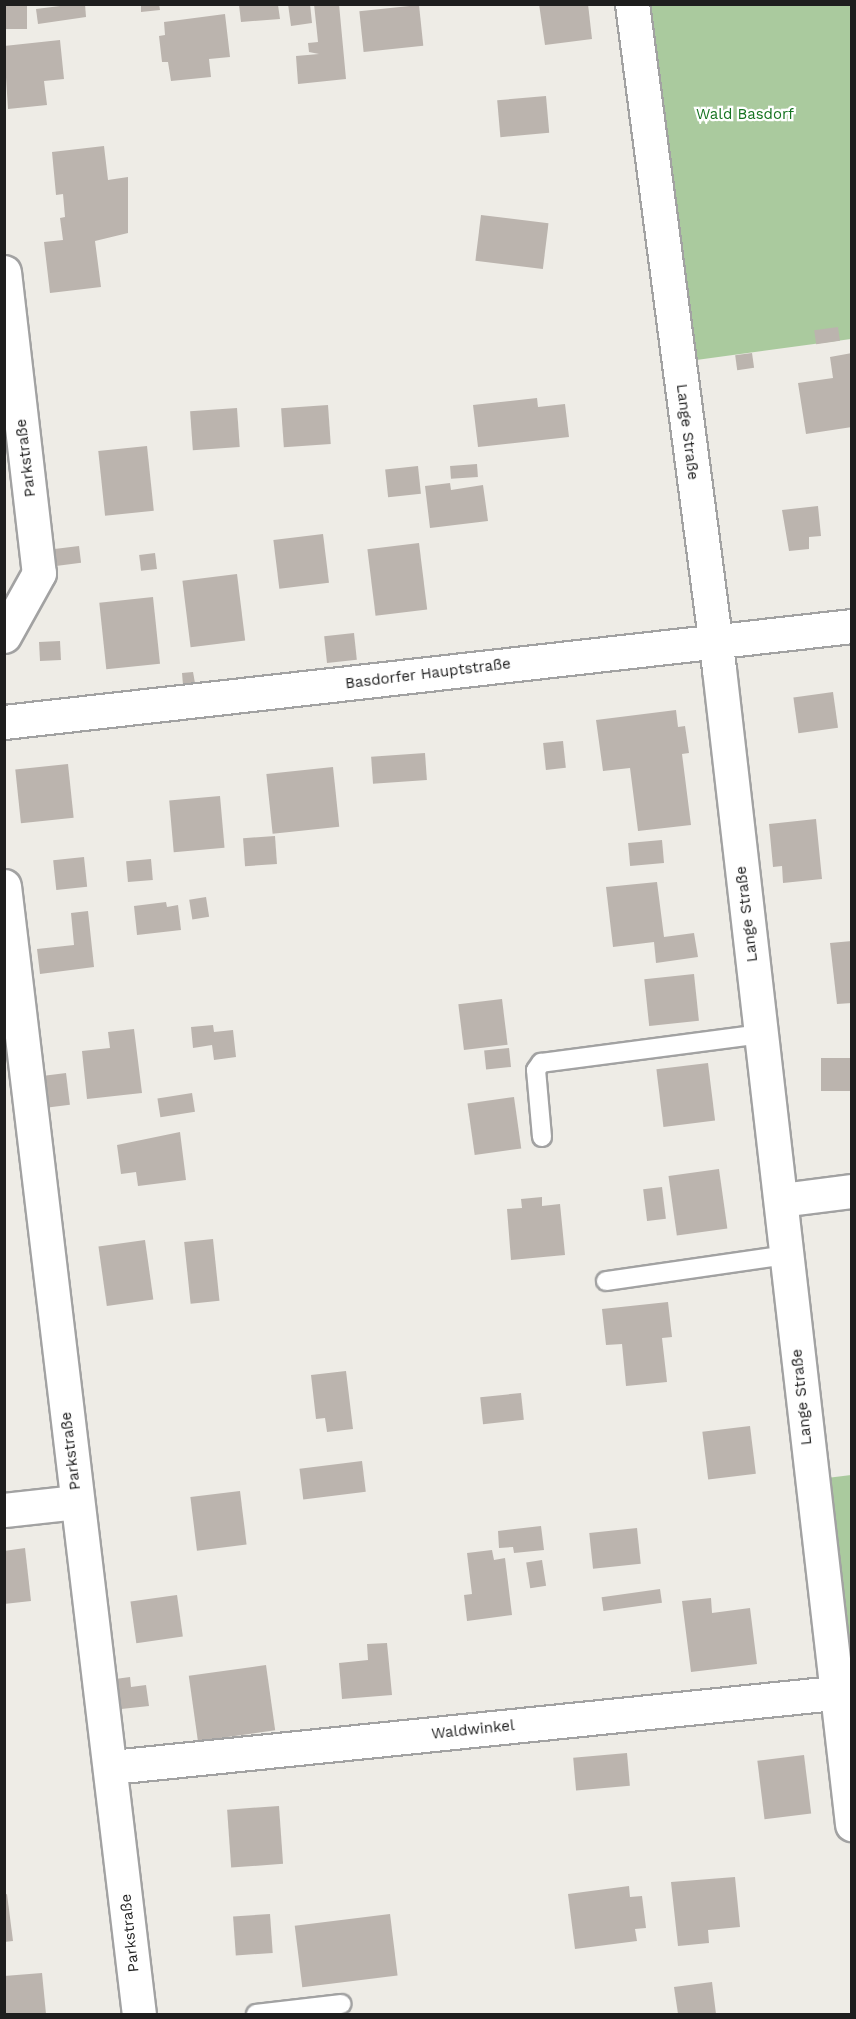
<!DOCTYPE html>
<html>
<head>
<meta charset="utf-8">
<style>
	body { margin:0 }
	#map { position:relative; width:856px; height:2019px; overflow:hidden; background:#eeece6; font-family:"Work Sans",sans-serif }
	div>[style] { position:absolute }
	.forest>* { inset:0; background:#aaca9e }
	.building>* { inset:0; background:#bbb4ae; transform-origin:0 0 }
	.roads { filter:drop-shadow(2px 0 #a2a2a2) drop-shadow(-2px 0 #a2a2a2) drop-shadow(0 2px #a2a2a2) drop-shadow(0 -2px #a2a2a2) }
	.service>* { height:18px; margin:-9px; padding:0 9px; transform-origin:9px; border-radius:9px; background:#fff }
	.minor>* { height:33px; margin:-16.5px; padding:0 16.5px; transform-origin:16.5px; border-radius:16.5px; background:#fff }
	span { translate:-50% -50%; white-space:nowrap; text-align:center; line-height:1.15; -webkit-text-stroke:4.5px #fff; paint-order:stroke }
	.park-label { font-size:15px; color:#167321 }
	.street-label { font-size:15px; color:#1e1e1e }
	.frame { position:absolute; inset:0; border:6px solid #1e1e1e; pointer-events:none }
</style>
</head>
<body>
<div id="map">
	<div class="forest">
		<div style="clip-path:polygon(624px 5px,851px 5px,851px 339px,667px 364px)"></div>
		<div style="clip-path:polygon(851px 1475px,851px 1781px,819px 1479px)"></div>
	</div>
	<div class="building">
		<div style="clip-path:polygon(76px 4px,85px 4px,86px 17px,38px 24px,36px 9px)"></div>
		<div style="clip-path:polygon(141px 4px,159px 4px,160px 10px,141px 12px)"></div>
		<div style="clip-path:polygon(288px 4px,310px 4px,312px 23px,291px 26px)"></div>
		<div style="clip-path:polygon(314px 4px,339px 4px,346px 79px,298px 84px,296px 56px,319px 54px,309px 52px,308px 43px,318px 42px)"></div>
		<div style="clip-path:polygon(539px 4px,588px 4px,592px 39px,545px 45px)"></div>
		<div style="left:4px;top:5px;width:23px;height:24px"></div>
		<div style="clip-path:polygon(239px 5px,278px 5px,280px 19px,241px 22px)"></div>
		<div style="left:419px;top:5px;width:41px;height:60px;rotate:84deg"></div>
		<div style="clip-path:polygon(225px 14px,230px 57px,209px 59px,211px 77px,171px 81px,168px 62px,162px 62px,159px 36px,165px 35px,164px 22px)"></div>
		<div style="clip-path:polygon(60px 40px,64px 79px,44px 81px,47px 105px,8px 109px,4px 46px)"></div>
		<div style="left:546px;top:96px;width:37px;height:49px;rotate:85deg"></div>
		<div style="clip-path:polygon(104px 146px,108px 180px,128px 177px,128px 233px,95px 241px,101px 287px,50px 293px,44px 242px,63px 240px,60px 218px,65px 217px,63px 194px,56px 195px,52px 152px)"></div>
		<div style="left:481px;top:215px;width:68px;height:46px;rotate:7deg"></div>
		<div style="left:838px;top:327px;width:14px;height:24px;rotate:82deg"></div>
		<div style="left:752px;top:353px;width:15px;height:17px;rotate:82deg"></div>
		<div style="clip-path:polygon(852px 353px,852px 427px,806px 434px,798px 383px,833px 378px,830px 357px)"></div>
		<div style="clip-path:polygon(537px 398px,538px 407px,565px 404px,569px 437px,478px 447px,473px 405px)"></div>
		<div style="left:328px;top:405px;width:39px;height:47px;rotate:86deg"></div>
		<div style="left:237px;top:408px;width:39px;height:47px;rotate:86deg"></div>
		<div style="left:147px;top:446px;width:65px;height:49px;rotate:84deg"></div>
		<div style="left:477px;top:464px;width:13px;height:27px;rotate:86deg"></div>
		<div style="left:418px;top:466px;width:28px;height:33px;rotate:84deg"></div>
		<div style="clip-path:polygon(450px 483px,451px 490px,483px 485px,488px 521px,430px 528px,425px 486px)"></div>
		<div style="clip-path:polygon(818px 506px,821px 536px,809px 537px,809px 549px,789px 551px,782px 510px)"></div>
		<div style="left:323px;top:534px;width:49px;height:50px;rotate:83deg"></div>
		<div style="left:419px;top:543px;width:67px;height:52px;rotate:83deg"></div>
		<div style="left:79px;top:546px;width:17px;height:33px;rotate:83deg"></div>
		<div style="left:155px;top:553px;width:16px;height:16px;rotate:83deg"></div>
		<div style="left:237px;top:574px;width:67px;height:55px;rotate:83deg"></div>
		<div style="left:153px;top:597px;width:67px;height:54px;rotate:84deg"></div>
		<div style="left:354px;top:633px;width:27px;height:30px;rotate:84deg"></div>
		<div style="left:60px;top:641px;width:19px;height:21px;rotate:87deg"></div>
		<div style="clip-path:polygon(193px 672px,195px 683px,183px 685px,182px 673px)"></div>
		<div style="left:833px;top:692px;width:36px;height:40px;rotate:82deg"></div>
		<div style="clip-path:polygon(676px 710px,678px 727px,685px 726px,689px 753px,682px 754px,691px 825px,638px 831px,630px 768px,603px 771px,596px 720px)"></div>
		<div style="left:563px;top:741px;width:27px;height:20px;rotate:84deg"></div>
		<div style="left:425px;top:753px;width:27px;height:54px;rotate:86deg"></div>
		<div style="left:68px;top:764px;width:54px;height:53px;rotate:84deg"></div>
		<div style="left:333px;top:767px;width:60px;height:67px;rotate:84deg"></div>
		<div style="left:220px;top:796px;width:52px;height:51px;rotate:85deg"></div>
		<div style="clip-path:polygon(816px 819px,822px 879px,783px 883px,782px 866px,773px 867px,769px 824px)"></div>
		<div style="left:275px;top:836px;width:28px;height:32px;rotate:86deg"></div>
		<div style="left:662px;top:840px;width:23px;height:34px;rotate:85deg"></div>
		<div style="left:84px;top:857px;width:30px;height:31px;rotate:84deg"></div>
		<div style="left:151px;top:859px;width:21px;height:25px;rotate:85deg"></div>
		<div style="clip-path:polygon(657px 882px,664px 937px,694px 933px,698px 957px,656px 963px,654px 942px,613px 947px,606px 887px)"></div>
		<div style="left:206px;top:897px;width:20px;height:17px;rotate:81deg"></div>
		<div style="clip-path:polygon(166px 902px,167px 907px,178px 905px,181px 930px,137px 935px,134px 906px)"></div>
		<div style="clip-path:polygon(88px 911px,94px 967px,40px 974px,37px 949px,74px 945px,71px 913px)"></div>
		<div style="clip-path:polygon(852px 941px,852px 1003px,837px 1004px,830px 943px)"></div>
		<div style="left:694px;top:974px;width:47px;height:50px;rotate:84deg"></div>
		<div style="left:502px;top:999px;width:46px;height:44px;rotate:83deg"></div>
		<div style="clip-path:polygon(213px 1025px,214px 1032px,233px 1030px,236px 1057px,214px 1060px,212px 1045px,193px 1048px,191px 1027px)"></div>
		<div style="clip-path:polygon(134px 1029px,142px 1093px,87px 1099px,82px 1051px,110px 1048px,108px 1032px)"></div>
		<div style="left:509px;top:1048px;width:19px;height:25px;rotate:84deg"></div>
		<div style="left:852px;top:1058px;width:33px;height:31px;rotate:90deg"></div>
		<div style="left:708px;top:1063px;width:58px;height:52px;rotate:83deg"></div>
		<div style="left:66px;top:1073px;width:32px;height:32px;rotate:83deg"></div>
		<div style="left:192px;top:1093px;width:19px;height:35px;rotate:81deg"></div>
		<div style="left:514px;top:1097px;width:52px;height:47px;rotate:82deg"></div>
		<div style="clip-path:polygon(180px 1132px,186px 1180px,138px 1186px,136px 1172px,121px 1174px,117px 1145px)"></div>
		<div style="left:719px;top:1169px;width:60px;height:51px;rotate:82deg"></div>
		<div style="left:662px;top:1187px;width:32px;height:19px;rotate:83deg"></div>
		<div style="clip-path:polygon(542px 1197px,542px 1206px,560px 1204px,565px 1255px,511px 1260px,507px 1209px,522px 1208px,521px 1199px)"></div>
		<div style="left:213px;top:1239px;width:62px;height:29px;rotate:84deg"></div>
		<div style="left:145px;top:1240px;width:60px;height:47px;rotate:82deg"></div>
		<div style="clip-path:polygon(668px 1302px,672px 1337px,662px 1338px,667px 1382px,626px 1386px,622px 1344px,606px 1345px,602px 1309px)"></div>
		<div style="clip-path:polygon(346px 1371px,353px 1429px,327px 1432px,325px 1418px,316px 1419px,311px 1375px)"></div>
		<div style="left:521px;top:1393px;width:27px;height:41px;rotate:84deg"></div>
		<div style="left:750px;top:1426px;width:48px;height:48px;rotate:83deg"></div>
		<div style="left:362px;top:1461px;width:31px;height:63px;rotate:83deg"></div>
		<div style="left:240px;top:1491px;width:54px;height:50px;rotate:83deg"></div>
		<div style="clip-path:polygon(541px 1526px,544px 1550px,514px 1553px,513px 1547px,499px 1548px,498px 1531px)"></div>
		<div style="left:637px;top:1528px;width:36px;height:48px;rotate:84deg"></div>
		<div style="clip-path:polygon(25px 1548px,31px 1601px,4px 1604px,4px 1551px)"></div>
		<div style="clip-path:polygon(492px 1550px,494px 1560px,505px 1558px,512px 1615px,467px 1621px,464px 1595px,472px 1594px,467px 1553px)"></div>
		<div style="left:542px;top:1560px;width:26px;height:16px;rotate:81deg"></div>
		<div style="left:660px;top:1589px;width:14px;height:59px;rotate:82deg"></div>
		<div style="left:177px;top:1595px;width:42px;height:47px;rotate:82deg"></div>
		<div style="clip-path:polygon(711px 1598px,712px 1613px,750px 1608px,757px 1664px,691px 1672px,682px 1601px)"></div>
		<div style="clip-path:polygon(387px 1643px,392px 1695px,342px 1699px,339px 1663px,368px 1660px,367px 1644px)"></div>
		<div style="left:266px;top:1665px;width:66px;height:78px;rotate:82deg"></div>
		<div style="clip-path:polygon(130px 1677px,131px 1687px,146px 1685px,149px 1706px,112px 1710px,108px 1680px)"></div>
		<div style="left:627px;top:1753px;width:33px;height:54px;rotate:85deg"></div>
		<div style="left:804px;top:1755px;width:59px;height:47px;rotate:83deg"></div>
		<div style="left:279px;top:1806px;width:58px;height:52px;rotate:86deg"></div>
		<div style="clip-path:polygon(735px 1877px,740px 1927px,708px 1930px,709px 1943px,678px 1946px,671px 1882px)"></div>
		<div style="clip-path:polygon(629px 1886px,630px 1897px,642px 1896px,646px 1928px,635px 1929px,637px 1941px,575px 1949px,568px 1894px)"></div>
		<div style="clip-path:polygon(7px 1894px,13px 1941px,4px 1942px,4px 1895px)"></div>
		<div style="left:270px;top:1914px;width:39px;height:37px;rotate:86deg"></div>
		<div style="left:390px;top:1914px;width:62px;height:96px;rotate:83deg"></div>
		<div style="clip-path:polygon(42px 1973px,46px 2014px,4px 2014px,4px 1976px)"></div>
		<div style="clip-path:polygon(712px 1982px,716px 2014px,678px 2014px,674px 1987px)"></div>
	</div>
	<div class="roads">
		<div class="service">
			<div style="left:542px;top:1137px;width:67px;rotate:-95.1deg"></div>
			<div style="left:536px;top:1070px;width:9px;rotate:-54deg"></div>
			<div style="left:541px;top:1063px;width:223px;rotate:-7.5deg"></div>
			<div style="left:606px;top:1281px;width:183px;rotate:-8.2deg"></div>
			<div style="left:256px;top:2014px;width:86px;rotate:-6.7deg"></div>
		</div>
		<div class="minor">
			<div style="left:632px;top:4px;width:671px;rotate:82.55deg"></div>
			<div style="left:719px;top:669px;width:1163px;rotate:83.43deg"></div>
			<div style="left:4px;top:272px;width:303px;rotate:83.4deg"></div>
			<div style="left:39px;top:573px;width:72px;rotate:119.1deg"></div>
			<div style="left:4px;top:722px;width:853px;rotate:-6.46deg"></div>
			<div style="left:4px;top:886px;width:1136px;rotate:83.18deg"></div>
			<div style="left:781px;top:1200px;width:72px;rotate:-7.2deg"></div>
			<div style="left:4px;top:1510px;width:73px;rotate:-6.3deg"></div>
			<div style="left:112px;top:1767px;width:726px;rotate:-5.85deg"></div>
		</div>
	</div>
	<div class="park-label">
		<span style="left:745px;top:115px">Wald Basdorf</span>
	</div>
	<div class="street-label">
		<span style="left:687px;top:432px;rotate:83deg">Lange Straße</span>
		<span style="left:26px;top:458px;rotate:-97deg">Parkstraße</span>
		<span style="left:428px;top:674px;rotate:-7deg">Basdorfer Hauptstraße</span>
		<span style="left:747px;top:914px;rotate:-97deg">Lange Straße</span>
		<span style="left:802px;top:1397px;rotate:-96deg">Lange Straße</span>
		<span style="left:71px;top:1451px;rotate:-97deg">Parkstraße</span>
		<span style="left:473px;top:1730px;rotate:-6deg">Waldwinkel</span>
		<span style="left:130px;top:1933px;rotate:-96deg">Parkstraße</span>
	</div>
	<div class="frame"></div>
</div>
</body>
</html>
